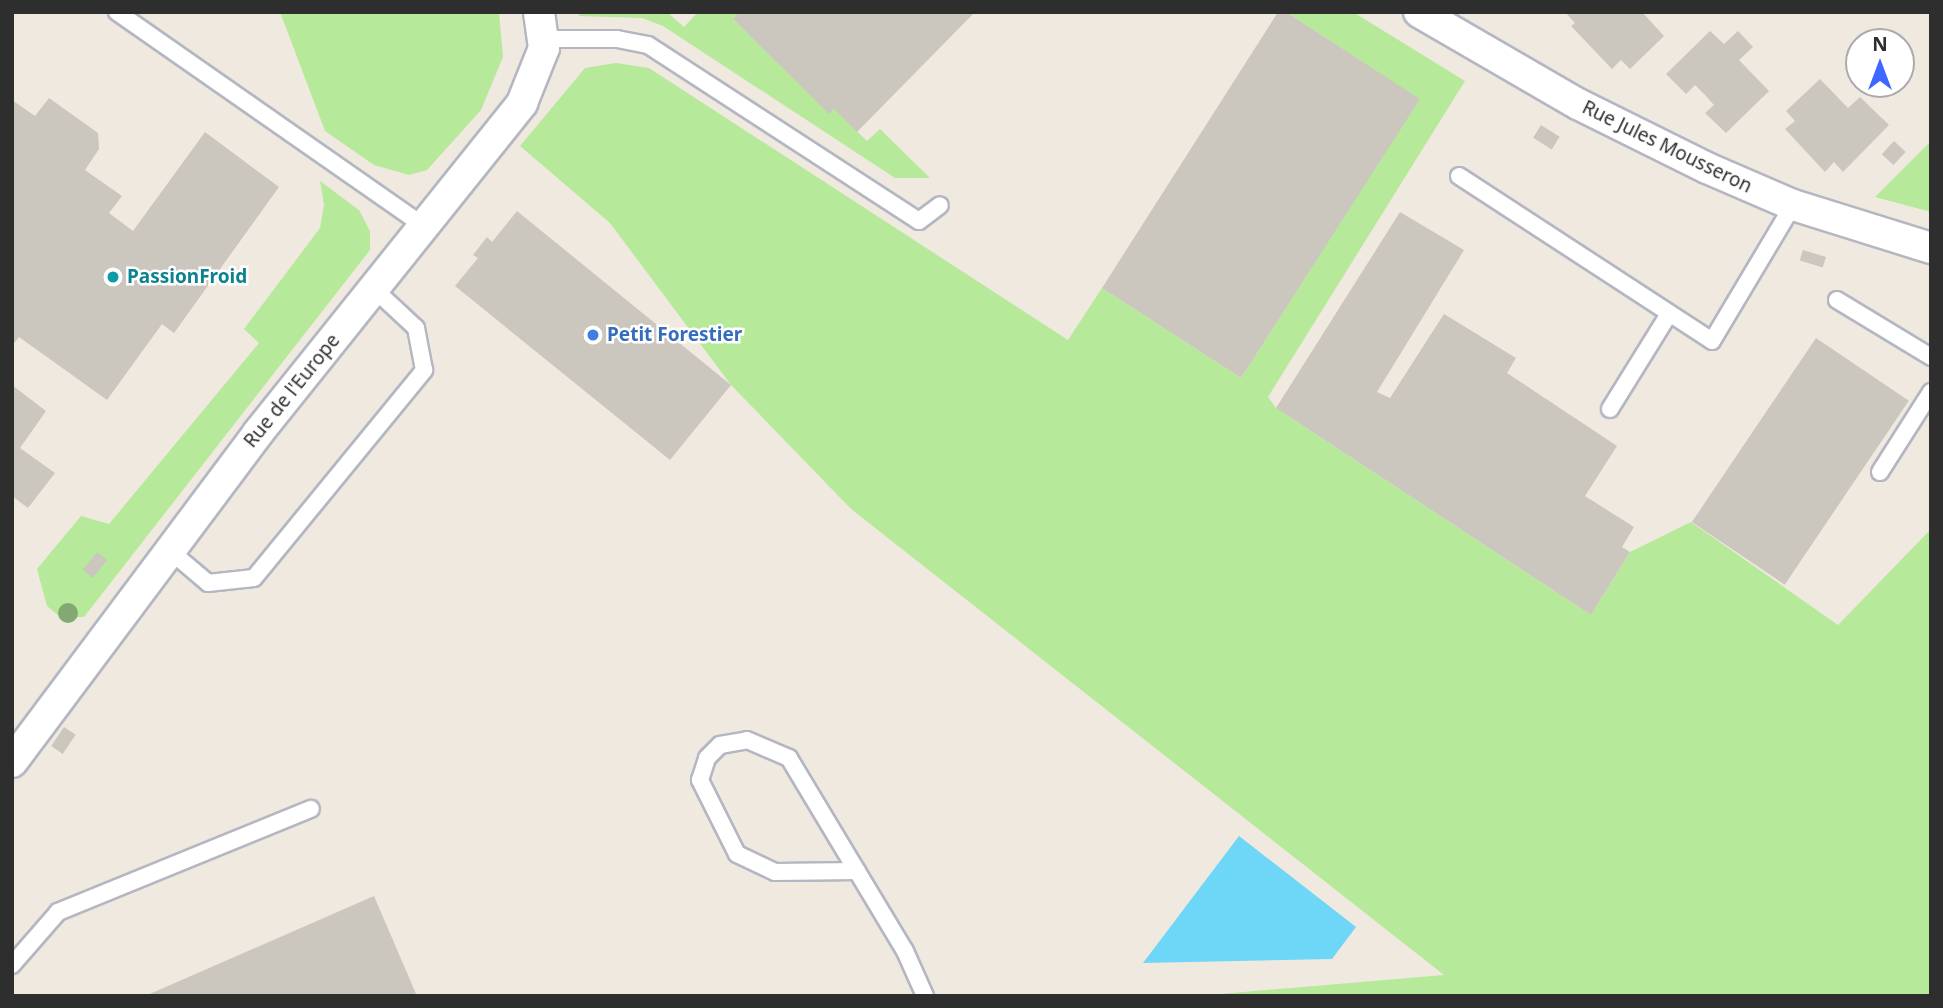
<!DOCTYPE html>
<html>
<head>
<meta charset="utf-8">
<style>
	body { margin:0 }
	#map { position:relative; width:1943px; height:1008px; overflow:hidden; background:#f0e9e0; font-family:"Noto Sans",sans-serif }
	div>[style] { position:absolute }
	.green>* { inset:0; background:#b7e99a }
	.water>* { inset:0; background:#6ed6f7 }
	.building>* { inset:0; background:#cbc7be; transform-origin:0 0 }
	.roads { filter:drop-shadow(2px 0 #b4b7c2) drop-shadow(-2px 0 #b4b7c2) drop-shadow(0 2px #b4b7c2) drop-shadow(0 -2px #b4b7c2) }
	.service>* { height:16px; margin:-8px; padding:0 8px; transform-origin:8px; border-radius:8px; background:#fff }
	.minor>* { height:30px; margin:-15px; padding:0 15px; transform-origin:15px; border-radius:15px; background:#fff }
	.trees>* { width:20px; height:20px; margin:-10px; border-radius:50%; background:#84a871 }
	.dots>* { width:19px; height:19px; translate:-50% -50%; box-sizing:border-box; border:4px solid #fff; border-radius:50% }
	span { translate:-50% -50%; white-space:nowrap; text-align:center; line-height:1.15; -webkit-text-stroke:5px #fff; paint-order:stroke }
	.street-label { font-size:19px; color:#2e2e2e }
	.culture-label { font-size:19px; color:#0d838f; font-weight:700 }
	.left { translate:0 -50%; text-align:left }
	.shop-label { font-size:19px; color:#366cbe; font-weight:700 }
	.frame { position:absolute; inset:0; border:14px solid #2e2e2e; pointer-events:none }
	.north { position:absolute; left:1845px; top:28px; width:70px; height:70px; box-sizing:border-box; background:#fff; border:2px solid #ababab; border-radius:50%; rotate:0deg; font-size:19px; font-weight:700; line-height:28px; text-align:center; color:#2e2e2e }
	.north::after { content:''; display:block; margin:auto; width:24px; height:32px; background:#3e67ff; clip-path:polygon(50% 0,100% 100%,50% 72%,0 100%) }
</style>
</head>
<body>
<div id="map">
	<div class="green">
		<div style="clip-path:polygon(280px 12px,499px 12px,503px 57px,481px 110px,427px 170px,409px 175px,374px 165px,325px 131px)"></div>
		<div style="clip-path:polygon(582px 12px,667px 12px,684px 27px,698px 12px,739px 12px,733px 19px,829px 113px,834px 109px,867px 141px,880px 129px,930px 178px,895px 178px,663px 26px,642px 18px,578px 16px)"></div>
		<div style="clip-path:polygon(1286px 12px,1353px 12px,1465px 81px,1268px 397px,1276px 408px,1591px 615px,1630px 552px,1691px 522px,1838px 625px,1931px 529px,1931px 996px,1197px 996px,1444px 975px,851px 509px,731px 385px,610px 223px,520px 146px,585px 68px,616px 63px,649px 68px,1068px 340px,1102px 288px,1241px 378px,1419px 99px)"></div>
		<div style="clip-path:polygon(1931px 141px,1931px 212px,1875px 197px)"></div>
		<div style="clip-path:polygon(320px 181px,359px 210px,370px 231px,370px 250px,84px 617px,60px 617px,47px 606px,37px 569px,81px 516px,109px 524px,259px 343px,244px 329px,320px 228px,324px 205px)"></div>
	</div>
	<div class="water">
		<div style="clip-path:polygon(1239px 836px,1356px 927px,1332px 959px,1143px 963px)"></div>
	</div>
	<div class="building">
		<div style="clip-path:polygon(739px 12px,975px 12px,857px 132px,834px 109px,829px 114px,733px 19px)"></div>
		<div style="clip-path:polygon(1278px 12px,1286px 12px,1420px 99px,1241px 378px,1102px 288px)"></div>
		<div style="clip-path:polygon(1565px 12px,1642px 12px,1664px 36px,1630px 69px,1621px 60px,1612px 69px,1571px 26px,1575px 23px)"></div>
		<div style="clip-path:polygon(1710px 31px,1724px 44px,1738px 31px,1753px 47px,1739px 60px,1769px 91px,1726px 133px,1705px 113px,1714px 105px,1705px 95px,1695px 85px,1686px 94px,1666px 74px)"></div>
		<div style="clip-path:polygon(1820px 79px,1848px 108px,1860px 97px,1889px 125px,1843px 172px,1834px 162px,1825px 172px,1785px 129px,1795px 121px,1786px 111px)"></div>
		<div style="clip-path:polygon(49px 98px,98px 133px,99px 149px,85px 170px,122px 196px,109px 213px,133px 231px,205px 132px,279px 187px,174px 333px,162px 324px,107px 400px,19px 337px,12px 346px,12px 100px,35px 116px)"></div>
		<div style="left:1541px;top:125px;width:22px;height:15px;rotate:32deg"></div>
		<div style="left:1894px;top:141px;width:16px;height:18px;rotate:43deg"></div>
		<div style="clip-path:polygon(517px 211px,731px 385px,670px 460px,455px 286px,478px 258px,473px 255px,487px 237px,492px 242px)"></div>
		<div style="clip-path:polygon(1400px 212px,1464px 250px,1377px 392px,1390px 398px,1444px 314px,1516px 358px,1507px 373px,1617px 446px,1585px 496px,1634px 527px,1622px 547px,1630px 552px,1591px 615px,1276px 408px)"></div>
		<div style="left:1803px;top:250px;width:24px;height:11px;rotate:17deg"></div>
		<div style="left:1816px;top:338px;width:112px;height:222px;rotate:34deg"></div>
		<div style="clip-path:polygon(12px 385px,46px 411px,20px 448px,55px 473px,28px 508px,12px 496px)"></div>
		<div style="left:97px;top:552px;width:13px;height:23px;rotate:39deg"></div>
		<div style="left:64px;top:727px;width:14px;height:23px;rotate:34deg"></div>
		<div style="clip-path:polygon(374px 896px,417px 996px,145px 996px)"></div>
	</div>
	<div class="roads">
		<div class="service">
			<div style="left:117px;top:12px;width:374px;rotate:34.9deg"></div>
			<div style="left:545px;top:39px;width:72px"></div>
			<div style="left:617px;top:39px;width:32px;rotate:11deg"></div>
			<div style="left:648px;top:45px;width:323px;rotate:33deg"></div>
			<div style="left:919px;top:221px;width:26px;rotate:-37deg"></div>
			<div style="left:1459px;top:176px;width:302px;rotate:33.1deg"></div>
			<div style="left:1712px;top:341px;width:158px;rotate:-59.2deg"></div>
			<div style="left:1837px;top:300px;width:110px;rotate:31.2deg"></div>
			<div style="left:1610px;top:409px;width:112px;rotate:-58.2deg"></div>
			<div style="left:1880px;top:472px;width:95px;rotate:-57.5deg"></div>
			<div style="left:169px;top:550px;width:51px;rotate:40.2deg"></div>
			<div style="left:208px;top:583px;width:46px;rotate:-6.2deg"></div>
			<div style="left:254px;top:578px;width:269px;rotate:-50.7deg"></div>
			<div style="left:424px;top:370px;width:43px;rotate:-100.8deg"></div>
			<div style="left:416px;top:328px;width:57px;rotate:-137.1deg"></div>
			<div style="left:857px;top:871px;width:82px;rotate:179.3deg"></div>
			<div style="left:775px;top:872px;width:42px;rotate:-154.7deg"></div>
			<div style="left:737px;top:854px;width:83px;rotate:-116.6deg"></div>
			<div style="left:700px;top:780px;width:23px;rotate:-72deg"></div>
			<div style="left:707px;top:758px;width:18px;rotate:-45deg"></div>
			<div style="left:720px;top:745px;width:27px;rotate:-10deg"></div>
			<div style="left:747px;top:740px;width:46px;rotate:23.2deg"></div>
			<div style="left:789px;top:758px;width:225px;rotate:59deg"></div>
			<div style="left:905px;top:951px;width:49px;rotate:66deg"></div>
			<div style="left:12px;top:965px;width:70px;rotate:-49deg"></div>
			<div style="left:58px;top:912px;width:273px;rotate:-22.2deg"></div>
		</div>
		<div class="minor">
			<div style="left:1419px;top:12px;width:184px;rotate:30.1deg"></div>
			<div style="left:1578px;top:104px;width:144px;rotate:26.4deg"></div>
			<div style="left:1707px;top:168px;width:94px;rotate:23.3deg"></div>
			<div style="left:1793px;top:205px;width:145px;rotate:17.3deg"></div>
			<div style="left:12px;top:762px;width:411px;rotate:-53.2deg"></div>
			<div style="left:258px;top:433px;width:423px;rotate:-51.3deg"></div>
			<div style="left:522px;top:103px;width:59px;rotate:-68.2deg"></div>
			<div style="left:544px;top:48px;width:36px;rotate:-98deg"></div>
		</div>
	</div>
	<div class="trees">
		<div style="left:68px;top:613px"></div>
	</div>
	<div class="dots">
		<div style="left:113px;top:277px;background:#0f9aa8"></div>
		<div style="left:593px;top:335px;background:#3f7fe0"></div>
	</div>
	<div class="street-label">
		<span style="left:1667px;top:147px;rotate:26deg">Rue Jules Mousseron</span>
		<span style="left:292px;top:391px;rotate:-51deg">Rue de l'Europe</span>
	</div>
	<div class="culture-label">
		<span class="left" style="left:127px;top:277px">PassionFroid</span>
	</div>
	<div class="shop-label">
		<span class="left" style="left:607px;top:335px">Petit Forestier</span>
	</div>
	<div class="frame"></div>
	<div class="north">N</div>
</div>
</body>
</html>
